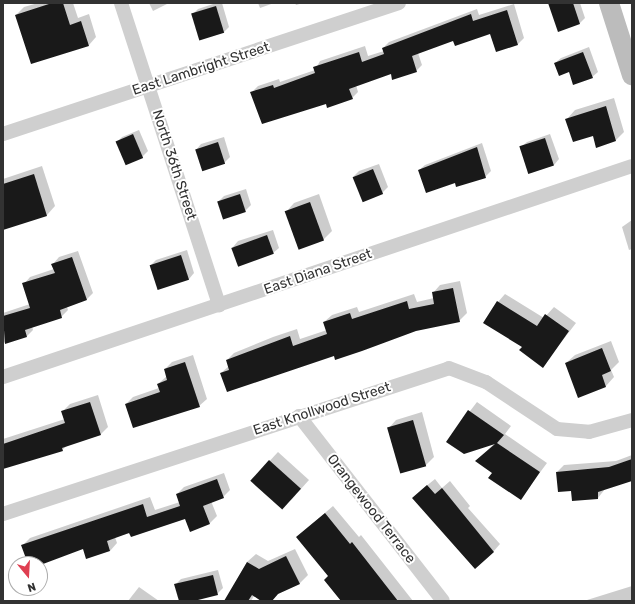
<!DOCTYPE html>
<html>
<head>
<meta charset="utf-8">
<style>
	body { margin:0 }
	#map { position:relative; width:635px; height:604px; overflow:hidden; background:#fff; font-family:Rubik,sans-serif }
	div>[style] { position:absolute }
	.shadow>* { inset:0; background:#0003 }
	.building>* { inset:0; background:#191919; transform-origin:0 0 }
	.street>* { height:14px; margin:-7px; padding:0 7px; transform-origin:7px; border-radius:7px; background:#cfcfcf }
	.secondary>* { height:20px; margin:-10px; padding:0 10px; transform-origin:10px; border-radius:10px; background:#bcbcbc }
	span { translate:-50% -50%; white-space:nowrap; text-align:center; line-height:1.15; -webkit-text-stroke:4px #fff; paint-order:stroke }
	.street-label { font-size:14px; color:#323232 }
	.frame { position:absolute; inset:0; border:4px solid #323232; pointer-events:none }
	.north { position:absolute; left:8px; top:556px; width:40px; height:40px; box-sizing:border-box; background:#fff; border:1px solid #adadad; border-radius:50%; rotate:162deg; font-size:11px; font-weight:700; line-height:16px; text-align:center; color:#323232 }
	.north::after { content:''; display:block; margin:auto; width:14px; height:18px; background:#df3f51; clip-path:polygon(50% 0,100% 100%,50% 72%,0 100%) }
</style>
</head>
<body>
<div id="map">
	<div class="shadow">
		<div style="clip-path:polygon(38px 3px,73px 3px,78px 18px,89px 14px,96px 37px,89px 45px,16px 15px,24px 7px)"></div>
		<div style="clip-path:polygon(149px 3px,169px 3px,153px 11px)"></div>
		<div style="clip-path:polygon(216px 3px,222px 3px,229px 27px,224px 32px,192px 15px,198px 9px)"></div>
		<div style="clip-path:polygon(258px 3px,274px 3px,260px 8px)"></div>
		<div style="clip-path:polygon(295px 3px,303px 3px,296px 5px)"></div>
		<div style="clip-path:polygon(549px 3px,580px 3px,585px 18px,580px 23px)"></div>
		<div style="clip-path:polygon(514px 4px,524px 38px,518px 44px,497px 51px,491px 33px,454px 40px,418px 53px,422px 65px,416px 71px,391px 73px,356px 85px,358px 92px,352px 98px,327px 103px,252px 92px,258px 86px,279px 79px,280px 82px,315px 70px,320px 61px,365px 46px,368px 56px,384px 51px,383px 48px,389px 42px,477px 9px,479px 15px)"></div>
		<div style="clip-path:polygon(589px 47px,598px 72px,592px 77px,569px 71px,555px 63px,561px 58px)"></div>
		<div style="clip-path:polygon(614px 98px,624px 132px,616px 140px,597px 146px,594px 134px,567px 119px,575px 110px)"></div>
		<div style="clip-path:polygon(139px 130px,148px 151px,142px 157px,117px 142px,122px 137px)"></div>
		<div style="clip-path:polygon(550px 134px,559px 159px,554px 165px,530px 173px,521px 147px,527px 142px)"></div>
		<div style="clip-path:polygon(224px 137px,230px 157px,224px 163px,196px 150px,201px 144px)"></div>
		<div style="clip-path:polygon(482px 143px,491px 171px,485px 177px,456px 181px,419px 170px,425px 165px)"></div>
		<div style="clip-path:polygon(379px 164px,388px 187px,382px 193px,353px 177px,359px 171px)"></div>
		<div style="clip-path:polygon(42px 166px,55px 206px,47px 215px,3px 229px,3px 179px)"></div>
		<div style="clip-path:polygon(246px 189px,251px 205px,245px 211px,218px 202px,224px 196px)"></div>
		<div style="clip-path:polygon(319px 194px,332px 231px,323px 240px,286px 212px,294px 203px)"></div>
		<div style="clip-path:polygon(632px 220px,632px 249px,629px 250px,622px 227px)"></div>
		<div style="clip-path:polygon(273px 230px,279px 248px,273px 253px,233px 247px,238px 241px)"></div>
		<div style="clip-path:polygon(187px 250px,194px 273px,189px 279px,158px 289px,151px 265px,156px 260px)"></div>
		<div style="clip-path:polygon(78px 251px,93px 293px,87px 299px,67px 307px,68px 310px,61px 317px,32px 326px,33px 330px,27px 336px,3px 343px,3px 313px,30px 304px,24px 284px,30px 277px,54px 269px,53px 264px,59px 257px)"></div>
		<div style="clip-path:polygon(460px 281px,467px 313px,459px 321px,416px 330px,335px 355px,221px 373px,229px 366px,227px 360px,234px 353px,273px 337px,297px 329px,300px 339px,327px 330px,324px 322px,332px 315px,357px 307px,359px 312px,414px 294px,417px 302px,434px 298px,433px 293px,440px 285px)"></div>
		<div style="clip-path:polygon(505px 294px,544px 318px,554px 307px,576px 323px,543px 366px,523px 346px,498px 302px)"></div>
		<div style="clip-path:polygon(611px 341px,619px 362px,611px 370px,614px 377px,606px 386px,579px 397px,566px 363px,575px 355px)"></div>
		<div style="clip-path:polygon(193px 355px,207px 399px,199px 406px,126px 404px,133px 397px,159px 388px,158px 384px,167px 376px,165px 369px,172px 362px)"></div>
		<div style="clip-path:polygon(98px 395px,108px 427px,100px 435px,68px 445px,62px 450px,3px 468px,3px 439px,65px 419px,62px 412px,70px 404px)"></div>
		<div style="clip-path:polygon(477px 402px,511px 426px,505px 434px,547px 463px,521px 498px,493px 472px,476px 461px,496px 442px,447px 441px)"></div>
		<div style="clip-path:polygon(422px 412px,434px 457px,426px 465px,401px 473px,388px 429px,396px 420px)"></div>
		<div style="clip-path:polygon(278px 452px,309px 480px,291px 500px,252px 480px)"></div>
		<div style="clip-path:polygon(632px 455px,632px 483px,631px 480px,605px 489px,598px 498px,572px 490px,557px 472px,564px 465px,616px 461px)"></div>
		<div style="clip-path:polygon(224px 473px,230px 490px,223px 497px,211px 501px,217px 516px,210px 523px,186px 518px,115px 537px,117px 543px,110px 551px,83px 548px,40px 564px,29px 564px,23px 545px,30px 538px,150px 497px,155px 510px,180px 502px,177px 494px,184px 487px)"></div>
		<div style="clip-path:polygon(435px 479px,442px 488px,450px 481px,470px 506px,468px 508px,500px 544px,493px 552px,420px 491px)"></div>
		<div style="clip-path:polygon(333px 506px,359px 537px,361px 535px,413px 601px,359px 601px,329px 576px,297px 537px)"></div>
		<div style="clip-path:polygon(295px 549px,308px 575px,299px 584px,279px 593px,271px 601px,263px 601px,254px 596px,251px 601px,225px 601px,247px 562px,256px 554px,268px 561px)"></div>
		<div style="clip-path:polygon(218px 570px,223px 588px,217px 594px,180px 601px,175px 585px,181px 579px)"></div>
		<div style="clip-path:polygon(632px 586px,632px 601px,586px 601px,587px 600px)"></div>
		<div style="clip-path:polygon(139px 587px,159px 601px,128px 601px)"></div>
	</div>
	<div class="building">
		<div style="clip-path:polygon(52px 3px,63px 3px,70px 25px,81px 21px,89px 46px,31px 64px,15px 15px)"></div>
		<div style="clip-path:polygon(548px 3px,573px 3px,580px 24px,558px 32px)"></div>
		<div style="left:216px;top:6px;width:28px;height:26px;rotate:73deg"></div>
		<div style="clip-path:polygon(507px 10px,518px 45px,496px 52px,490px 34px,455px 46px,453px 41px,412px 56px,417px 72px,392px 80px,391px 74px,349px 89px,353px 99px,327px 108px,326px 104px,262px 124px,250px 92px,273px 85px,274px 88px,315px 73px,313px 67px,359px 52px,362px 62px,384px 54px,382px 48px,471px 14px,473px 21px)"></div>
		<div style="clip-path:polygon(583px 52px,593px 78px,573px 85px,569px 72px,559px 76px,554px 63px)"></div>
		<div style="clip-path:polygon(606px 106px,616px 141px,596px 148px,593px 136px,573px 142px,565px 119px)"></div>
		<div style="left:133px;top:134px;width:26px;height:19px;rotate:67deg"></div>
		<div style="left:545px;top:138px;width:29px;height:27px;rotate:72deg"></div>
		<div style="left:218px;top:142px;width:23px;height:24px;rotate:72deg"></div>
		<div style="clip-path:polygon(477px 147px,486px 178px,456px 187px,455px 183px,426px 193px,418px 170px)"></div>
		<div style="left:373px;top:169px;width:27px;height:22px;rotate:68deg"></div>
		<div style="clip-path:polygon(34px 174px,47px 216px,3px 230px,3px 184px)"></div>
		<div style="left:240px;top:194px;width:19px;height:24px;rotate:72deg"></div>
		<div style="left:310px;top:202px;width:41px;height:27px;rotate:70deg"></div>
		<div style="left:267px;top:235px;width:20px;height:38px;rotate:70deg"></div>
		<div style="left:181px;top:255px;width:26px;height:33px;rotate:72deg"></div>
		<div style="clip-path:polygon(72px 257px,87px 300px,60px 310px,62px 318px,25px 330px,27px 337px,5px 344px,3px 316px,30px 308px,22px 283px,55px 273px,51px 264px)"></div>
		<div style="clip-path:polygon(453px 288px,460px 322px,416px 331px,362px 351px,335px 360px,334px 356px,227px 392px,220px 373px,229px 370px,226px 360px,290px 336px,293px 346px,327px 334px,323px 322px,350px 313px,352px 319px,407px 301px,409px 309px,434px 304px,432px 292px)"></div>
		<div style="clip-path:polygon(497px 301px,537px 326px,545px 314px,569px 331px,543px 368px,519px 350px,522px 347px,483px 323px)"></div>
		<div style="clip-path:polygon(602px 348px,611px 371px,602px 375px,606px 387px,578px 398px,565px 363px)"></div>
		<div style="clip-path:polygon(185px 362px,200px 407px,133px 428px,125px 404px,160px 392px,157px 384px,167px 380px,164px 369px)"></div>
		<div style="clip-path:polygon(90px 402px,101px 435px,62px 448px,63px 451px,3px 469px,3px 444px,65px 423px,61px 411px)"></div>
		<div style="clip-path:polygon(468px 410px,504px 435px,497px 443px,540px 472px,521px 500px,488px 478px,492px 473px,475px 461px,495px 444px,464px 454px,446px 442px)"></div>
		<div style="left:413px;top:420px;width:48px;height:27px;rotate:74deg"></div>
		<div style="clip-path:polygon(632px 459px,632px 481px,598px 492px,598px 499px,572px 501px,571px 491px,558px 492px,556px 472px,609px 467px)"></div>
		<div style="left:269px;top:460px;width:43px;height:28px;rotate:42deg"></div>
		<div style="clip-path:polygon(217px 479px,224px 498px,203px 506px,210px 524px,190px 532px,185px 519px,131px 537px,129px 533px,107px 541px,110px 551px,86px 559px,83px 549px,43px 564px,28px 564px,21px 545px,143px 504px,147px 517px,180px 506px,176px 494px)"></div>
		<div style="clip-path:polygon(427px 485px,435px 494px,442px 488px,494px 552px,475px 569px,412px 498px)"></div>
		<div style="clip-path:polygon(325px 513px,350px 544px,352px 542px,398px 601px,341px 601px,324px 580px,328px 576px,296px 537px)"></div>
		<div style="clip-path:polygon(286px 556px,300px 584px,278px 594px,272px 601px,261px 601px,252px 595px,248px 601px,224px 601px,247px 562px,259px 569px)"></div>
		<div style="clip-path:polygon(213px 575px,218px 595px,194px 601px,179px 601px,174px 584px)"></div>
	</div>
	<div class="street">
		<div style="left:121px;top:3px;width:318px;rotate:72deg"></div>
		<div style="left:3px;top:134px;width:417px;rotate:-18.3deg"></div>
		<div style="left:3px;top:377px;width:663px;rotate:-18.54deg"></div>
		<div style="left:299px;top:416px;width:234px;rotate:52.1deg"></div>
		<div style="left:3px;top:514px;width:469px;rotate:-18.1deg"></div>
		<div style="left:449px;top:368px;width:40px;rotate:21deg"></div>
		<div style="left:486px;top:382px;width:85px;rotate:33.5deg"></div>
		<div style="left:557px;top:429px;width:32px;rotate:5deg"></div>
		<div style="left:589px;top:432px;width:45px;rotate:-15.6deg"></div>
	</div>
	<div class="secondary">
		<div style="left:609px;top:3px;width:76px;rotate:72.3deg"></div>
	</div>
	<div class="street-label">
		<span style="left:201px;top:69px;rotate:-18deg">East Lambright Street</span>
		<span style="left:174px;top:165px;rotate:72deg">North 36th Street</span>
		<span style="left:318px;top:272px;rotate:-19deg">East Diana Street</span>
		<span style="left:322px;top:409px;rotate:-18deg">East Knollwood Street</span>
		<span style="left:371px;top:509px;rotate:52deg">Orangewood Terrace</span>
	</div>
	<div class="frame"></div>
	<div class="north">N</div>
</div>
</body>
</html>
